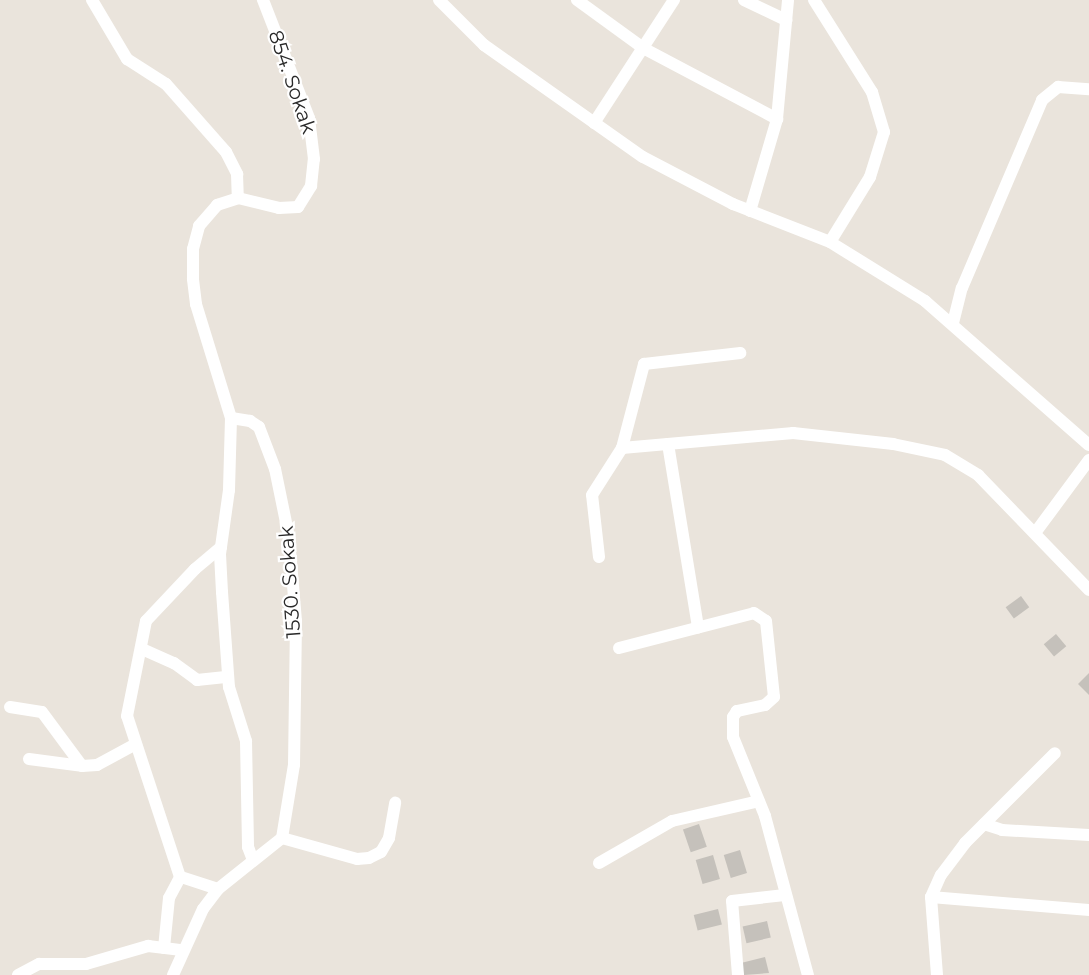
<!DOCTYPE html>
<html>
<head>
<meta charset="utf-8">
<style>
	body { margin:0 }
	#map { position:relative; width:1089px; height:975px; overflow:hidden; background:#eae4dc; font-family:Montserrat,sans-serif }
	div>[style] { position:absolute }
	.building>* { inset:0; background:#c5c1bb; transform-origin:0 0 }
	.street>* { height:12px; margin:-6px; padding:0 6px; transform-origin:6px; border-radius:6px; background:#fff }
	span { translate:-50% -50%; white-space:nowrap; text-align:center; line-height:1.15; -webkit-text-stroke:4.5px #fff; paint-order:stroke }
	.street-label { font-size:20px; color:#292929 }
</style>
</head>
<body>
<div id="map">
	<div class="building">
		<div style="left:1021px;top:596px;width:14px;height:19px;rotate:54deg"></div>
		<div style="left:1056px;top:634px;width:16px;height:16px;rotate:50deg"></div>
		<div style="clip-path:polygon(1089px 673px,1089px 695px,1078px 684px)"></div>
		<div style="left:699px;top:824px;width:24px;height:17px;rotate:71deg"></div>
		<div style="left:740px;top:850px;width:24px;height:17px;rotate:73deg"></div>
		<div style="left:713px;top:855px;width:25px;height:18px;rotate:74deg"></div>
		<div style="left:718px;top:909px;width:16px;height:25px;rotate:76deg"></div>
		<div style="left:767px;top:921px;width:17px;height:25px;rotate:77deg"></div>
		<div style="clip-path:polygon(765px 957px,769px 973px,744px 975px,741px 963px)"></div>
	</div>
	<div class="street">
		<div style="left:92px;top:0;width:69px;rotate:59.3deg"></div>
		<div style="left:127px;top:59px;width:46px;rotate:32.7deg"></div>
		<div style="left:166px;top:84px;width:91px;rotate:48.6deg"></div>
		<div style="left:226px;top:152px;width:25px;rotate:63deg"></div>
		<div style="left:237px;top:174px;width:24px;rotate:88deg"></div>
		<div style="left:439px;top:0;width:64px;rotate:45deg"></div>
		<div style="left:484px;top:45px;width:194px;rotate:35.2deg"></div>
		<div style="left:643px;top:157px;width:102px;rotate:27.6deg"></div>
		<div style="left:733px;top:204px;width:104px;rotate:21.4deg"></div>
		<div style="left:830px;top:242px;width:112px;rotate:31.8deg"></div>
		<div style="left:925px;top:301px;width:218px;rotate:41.3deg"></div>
		<div style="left:577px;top:0;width:82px;rotate:36deg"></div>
		<div style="left:643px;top:48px;width:152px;rotate:27.9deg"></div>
		<div style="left:744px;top:0;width:47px;rotate:25.5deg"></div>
		<div style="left:814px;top:0;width:109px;rotate:57.8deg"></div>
		<div style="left:872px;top:92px;width:42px;rotate:73.3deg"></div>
		<div style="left:884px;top:132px;width:47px;rotate:107.3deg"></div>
		<div style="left:870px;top:177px;width:76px;rotate:121.6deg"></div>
		<div style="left:594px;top:123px;width:147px;rotate:-57deg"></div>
		<div style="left:750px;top:211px;width:96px;rotate:-73.6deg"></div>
		<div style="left:777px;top:119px;width:120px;rotate:-84.7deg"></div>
		<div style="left:953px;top:323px;width:36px;rotate:-76deg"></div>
		<div style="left:962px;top:288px;width:204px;rotate:-66.9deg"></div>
		<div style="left:1042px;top:100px;width:21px;rotate:-39deg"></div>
		<div style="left:1058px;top:87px;width:31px;rotate:4deg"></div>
		<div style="left:231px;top:418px;width:72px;rotate:91.6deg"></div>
		<div style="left:229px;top:490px;width:65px;rotate:98deg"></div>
		<div style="left:220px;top:554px;width:38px;rotate:87deg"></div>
		<div style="left:222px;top:592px;width:95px;rotate:85.8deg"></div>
		<div style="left:229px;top:687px;width:57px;rotate:72.5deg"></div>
		<div style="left:246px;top:741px;width:106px;rotate:88.9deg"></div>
		<div style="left:248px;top:847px;width:14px;rotate:69deg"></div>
		<div style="left:668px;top:444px;width:186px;rotate:80.7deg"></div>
		<div style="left:622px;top:448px;width:172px;rotate:-5deg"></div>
		<div style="left:793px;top:433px;width:101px;rotate:6.3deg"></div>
		<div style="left:893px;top:444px;width:53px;rotate:11.9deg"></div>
		<div style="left:945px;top:455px;width:39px;rotate:31deg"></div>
		<div style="left:978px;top:475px;width:160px;rotate:46deg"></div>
		<div style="left:1035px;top:533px;width:91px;rotate:-53.5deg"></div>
		<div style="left:599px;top:557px;width:62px;rotate:-96.4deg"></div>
		<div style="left:592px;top:495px;width:56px;rotate:-57.4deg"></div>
		<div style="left:622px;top:448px;width:87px;rotate:-75.3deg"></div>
		<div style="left:644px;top:364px;width:97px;rotate:-6.5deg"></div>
		<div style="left:619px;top:648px;width:139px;rotate:-14.5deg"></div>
		<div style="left:754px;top:613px;width:14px;rotate:34deg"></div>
		<div style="left:766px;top:621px;width:76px;rotate:84deg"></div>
		<div style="left:774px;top:697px;width:12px;rotate:138deg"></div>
		<div style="left:765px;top:705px;width:29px;rotate:168deg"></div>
		<div style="left:737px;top:711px;width:7px;rotate:124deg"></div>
		<div style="left:733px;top:717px;width:20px;rotate:90deg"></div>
		<div style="left:733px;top:737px;width:85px;rotate:67.9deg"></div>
		<div style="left:765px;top:816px;width:165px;rotate:74.9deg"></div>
		<div style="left:142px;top:649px;width:35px;rotate:24deg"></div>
		<div style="left:174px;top:663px;width:29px;rotate:36deg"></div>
		<div style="left:197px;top:680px;width:31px;rotate:-6deg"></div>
		<div style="left:10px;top:707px;width:32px;rotate:9deg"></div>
		<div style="left:42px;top:712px;width:67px;rotate:53.5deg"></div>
		<div style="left:82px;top:766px;width:15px;rotate:-4deg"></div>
		<div style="left:97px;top:765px;width:42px;rotate:-28.4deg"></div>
		<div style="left:29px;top:759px;width:53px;rotate:7.5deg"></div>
		<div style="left:984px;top:824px;width:19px;rotate:18deg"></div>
		<div style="left:1002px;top:830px;width:87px;rotate:3.3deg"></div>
		<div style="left:282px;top:838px;width:78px;rotate:15.6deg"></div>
		<div style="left:357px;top:859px;width:12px;rotate:-5deg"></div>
		<div style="left:369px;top:858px;width:13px;rotate:-27deg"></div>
		<div style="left:381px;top:852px;width:16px;rotate:-60deg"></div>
		<div style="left:389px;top:838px;width:36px;rotate:-80deg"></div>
		<div style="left:599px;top:863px;width:84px;rotate:-29.9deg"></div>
		<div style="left:672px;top:821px;width:89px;rotate:-12.9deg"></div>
		<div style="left:218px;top:889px;width:40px;rotate:-162deg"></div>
		<div style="left:180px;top:877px;width:169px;rotate:-108.2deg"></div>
		<div style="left:127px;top:716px;width:97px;rotate:-78.7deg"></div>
		<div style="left:146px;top:621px;width:71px;rotate:-46.7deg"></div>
		<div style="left:195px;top:569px;width:34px;rotate:-40deg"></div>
		<div style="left:931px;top:897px;width:159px;rotate:4.7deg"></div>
		<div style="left:164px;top:948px;width:50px;rotate:-84.3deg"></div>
		<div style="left:169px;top:898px;width:24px;rotate:-62deg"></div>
		<div style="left:18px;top:975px;width:24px;rotate:-28deg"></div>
		<div style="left:39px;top:964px;width:47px"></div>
		<div style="left:86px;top:964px;width:65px;rotate:-16.2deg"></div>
		<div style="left:148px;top:946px;width:34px;rotate:7deg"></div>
		<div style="left:173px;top:975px;width:72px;rotate:-65.6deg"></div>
		<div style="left:203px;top:909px;width:25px;rotate:-53deg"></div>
		<div style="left:218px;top:889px;width:82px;rotate:-38.6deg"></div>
		<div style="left:282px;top:838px;width:74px;rotate:-80.7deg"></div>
		<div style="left:294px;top:765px;width:144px;rotate:-89.2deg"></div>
		<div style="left:296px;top:621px;width:84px;rotate:-94.8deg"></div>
		<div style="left:289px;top:537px;width:69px;rotate:-101.6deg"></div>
		<div style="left:275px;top:469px;width:45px;rotate:-110.9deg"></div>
		<div style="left:259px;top:427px;width:11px;rotate:-146deg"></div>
		<div style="left:250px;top:421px;width:19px;rotate:-171deg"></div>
		<div style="left:231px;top:418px;width:119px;rotate:-107.1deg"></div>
		<div style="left:196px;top:304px;width:25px;rotate:-97deg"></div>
		<div style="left:193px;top:279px;width:30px;rotate:-90deg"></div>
		<div style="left:193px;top:249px;width:24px;rotate:-75deg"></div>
		<div style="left:199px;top:226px;width:28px;rotate:-49deg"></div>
		<div style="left:217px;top:205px;width:22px;rotate:-18deg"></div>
		<div style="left:238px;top:198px;width:42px;rotate:13.7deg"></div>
		<div style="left:279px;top:208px;width:19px;rotate:-3deg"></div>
		<div style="left:298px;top:207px;width:25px;rotate:-58deg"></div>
		<div style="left:311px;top:186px;width:27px;rotate:-84deg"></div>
		<div style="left:314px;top:159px;width:41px;rotate:-97deg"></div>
		<div style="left:309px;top:118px;width:127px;rotate:-111.3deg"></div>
		<div style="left:738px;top:975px;width:74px;rotate:-94.6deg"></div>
		<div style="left:732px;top:901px;width:53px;rotate:-6.5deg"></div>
		<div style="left:937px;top:975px;width:78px;rotate:-94.4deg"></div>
		<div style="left:931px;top:897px;width:24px;rotate:-66deg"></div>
		<div style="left:941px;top:875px;width:40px;rotate:-53deg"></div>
		<div style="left:965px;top:843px;width:127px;rotate:-45deg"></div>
	</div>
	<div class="street-label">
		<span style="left:292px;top:82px;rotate:71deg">854. Sokak</span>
		<span style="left:290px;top:582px;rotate:-94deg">1530. Sokak</span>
	</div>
</div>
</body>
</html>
